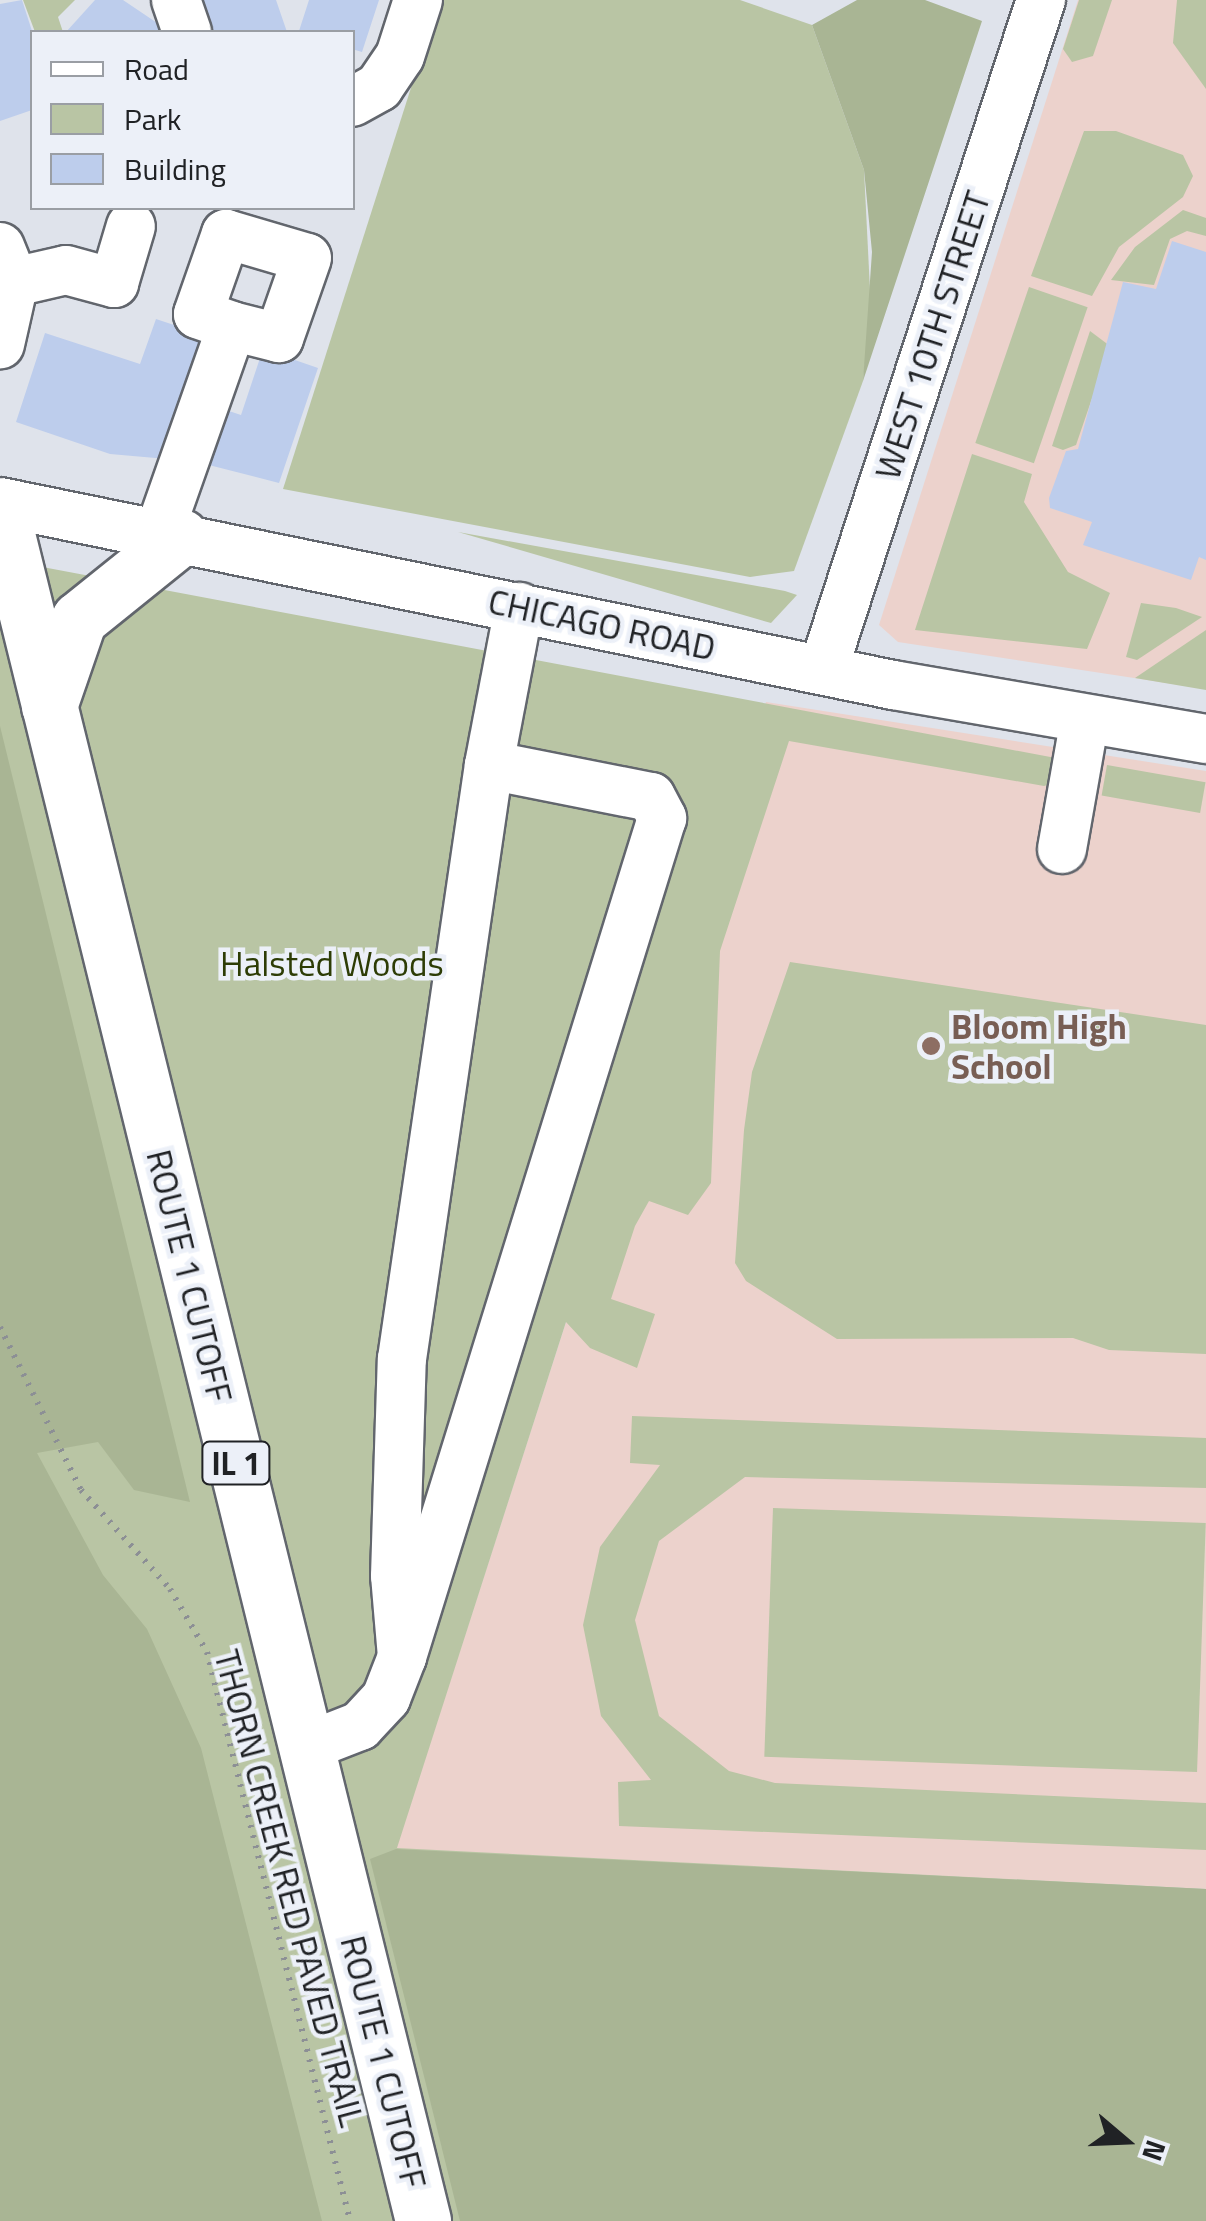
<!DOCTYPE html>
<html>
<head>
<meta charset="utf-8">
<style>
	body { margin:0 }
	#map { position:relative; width:1206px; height:2221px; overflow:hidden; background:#dfe3eb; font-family:"Titillium Web",sans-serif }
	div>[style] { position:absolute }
	.education>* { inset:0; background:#ecd2cc }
	.green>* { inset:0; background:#b9c5a4; transform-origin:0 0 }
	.forest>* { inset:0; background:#a9b594 }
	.building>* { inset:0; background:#bdcdec }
	.path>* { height:6px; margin-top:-3px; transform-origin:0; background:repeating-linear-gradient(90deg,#8c8f95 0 2.5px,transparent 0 10.5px) }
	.roads { filter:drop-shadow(2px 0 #62666d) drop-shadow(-2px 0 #62666d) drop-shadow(0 2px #62666d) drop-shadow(0 -2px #62666d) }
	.minor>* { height:48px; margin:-24px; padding:0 24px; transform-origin:24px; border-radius:24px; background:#fff }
	.major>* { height:55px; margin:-27.5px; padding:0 27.5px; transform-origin:27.5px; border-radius:27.5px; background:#fff }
	.dots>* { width:28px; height:28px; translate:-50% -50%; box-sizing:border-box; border:5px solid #ecf0f8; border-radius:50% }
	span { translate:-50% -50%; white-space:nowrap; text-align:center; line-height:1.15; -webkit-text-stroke:9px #ecf0f8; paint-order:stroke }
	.shield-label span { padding:2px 8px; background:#ecf0f8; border:2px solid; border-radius:8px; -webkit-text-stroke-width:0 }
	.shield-label { font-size:32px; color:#202225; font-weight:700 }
	.street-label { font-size:35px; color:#202225 }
	.park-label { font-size:35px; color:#2d3c05 }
	.education-label { font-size:35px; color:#785e54; font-weight:700 }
	.left { translate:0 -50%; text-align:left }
	.legend { position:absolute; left:30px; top:30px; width:325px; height:180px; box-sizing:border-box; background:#ecf0f8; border:2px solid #9a9ea4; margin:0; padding:12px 18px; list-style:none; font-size:30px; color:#202225 }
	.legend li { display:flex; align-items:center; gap:20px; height:50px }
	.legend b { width:50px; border:2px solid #9a9ea4 }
	.north { position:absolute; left:1076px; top:2091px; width:100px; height:100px; -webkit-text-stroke:8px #ecf0f8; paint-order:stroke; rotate:109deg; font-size:28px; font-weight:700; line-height:40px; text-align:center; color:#202225 }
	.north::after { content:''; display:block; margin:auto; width:35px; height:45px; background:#202225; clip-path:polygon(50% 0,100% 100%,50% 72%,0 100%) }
</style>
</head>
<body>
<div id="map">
	<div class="education">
		<div style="clip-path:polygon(1078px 0,1206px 0,1206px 689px,898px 642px,879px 625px)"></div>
		<div style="clip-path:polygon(766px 702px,1206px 771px,1206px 1889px,396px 1849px)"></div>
	</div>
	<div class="green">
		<div style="clip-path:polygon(23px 0,75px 0,58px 17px,63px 32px,35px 32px)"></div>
		<div style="clip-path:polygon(439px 0,740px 0,812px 25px,864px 170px,871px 310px,863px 381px,794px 571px,750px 577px,283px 489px)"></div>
		<div style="clip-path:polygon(1079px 0,1112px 0,1093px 56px,1072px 62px,1063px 49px)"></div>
		<div style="clip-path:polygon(1177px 0,1206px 0,1206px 89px,1173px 43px)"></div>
		<div style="clip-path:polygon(1084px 131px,1116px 131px,1183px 155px,1193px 176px,1183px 197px,1119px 247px,1092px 296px,1031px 276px)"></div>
		<div style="clip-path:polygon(1183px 210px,1206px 218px,1206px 236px,1187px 231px,1170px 239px,1154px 285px,1111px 280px,1135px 247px)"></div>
		<div style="left:1029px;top:287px;width:62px;height:165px;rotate:19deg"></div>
		<div style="clip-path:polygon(1090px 331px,1110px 346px,1076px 445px,1063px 450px,1052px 446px)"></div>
		<div style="clip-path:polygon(972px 454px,1032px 474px,1024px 502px,1068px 572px,1110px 593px,1087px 649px,915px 630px)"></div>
		<div style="clip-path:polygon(458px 532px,785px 591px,797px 595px,771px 623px)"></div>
		<div style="clip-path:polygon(0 559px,1061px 759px,1057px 782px,1044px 786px,789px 741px,720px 951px,711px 1183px,688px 1215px,649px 1201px,635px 1226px,611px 1299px,655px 1314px,637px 1368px,590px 1348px,566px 1322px,397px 1848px,1206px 1889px,1206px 2221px,0 2221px)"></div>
		<div style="clip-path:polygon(1141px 603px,1176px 608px,1202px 617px,1137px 660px,1126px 657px)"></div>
		<div style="clip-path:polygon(1206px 630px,1206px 690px,1135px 678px)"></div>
		<div style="left:1107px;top:765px;width:100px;height:31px;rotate:10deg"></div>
		<div style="clip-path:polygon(790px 962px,1206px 1025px,1206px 1354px,1109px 1350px,1073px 1338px,837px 1339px,746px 1281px,735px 1263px,744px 1130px,752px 1072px)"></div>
		<div style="clip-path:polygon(632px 1416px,1206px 1438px,1206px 1488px,745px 1477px,659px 1541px,635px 1620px,659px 1716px,729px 1771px,775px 1783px,1206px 1803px,1206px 1850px,619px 1826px,618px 1782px,651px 1780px,601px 1716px,583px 1625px,600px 1547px,660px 1465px,630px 1463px)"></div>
		<div style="left:773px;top:1508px;width:433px;height:249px;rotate:2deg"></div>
	</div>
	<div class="forest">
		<div style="clip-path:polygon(857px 0,925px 0,982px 21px,863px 381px,872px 252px,864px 170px,812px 25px)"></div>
		<div style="clip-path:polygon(0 726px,190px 1502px,134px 1490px,98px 1442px,37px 1453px,103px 1575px,147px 1629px,201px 1748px,322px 2221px,0 2221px)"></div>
		<div style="clip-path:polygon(396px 1849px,1206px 1889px,1206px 2221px,460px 2221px,370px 1859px)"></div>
	</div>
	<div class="building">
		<div style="clip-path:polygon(22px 0,32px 31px,32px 110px,0 121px,0 4px)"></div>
		<div style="clip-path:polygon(95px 0,123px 0,169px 31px,209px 17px,203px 0,276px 0,287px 32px,66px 32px)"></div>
		<div style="clip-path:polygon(309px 0,379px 0,362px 52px,352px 49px,352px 32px,299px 31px)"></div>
		<div style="clip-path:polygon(1172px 241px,1206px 252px,1206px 560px,1199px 557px,1191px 580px,1083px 545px,1092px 522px,1050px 508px,1049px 498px,1066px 451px,1078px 449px,1123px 282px,1156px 289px)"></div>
		<div style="clip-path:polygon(156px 319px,213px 338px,167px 459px,110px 454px,16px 422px,45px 333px,140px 364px)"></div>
		<div style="clip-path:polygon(263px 349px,318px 368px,279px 483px,201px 463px,220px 408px,241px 415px)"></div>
	</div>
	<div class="path">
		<div style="left:0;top:1327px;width:182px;rotate:63.6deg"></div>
		<div style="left:81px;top:1490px;width:133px;rotate:48deg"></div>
		<div style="left:170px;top:1589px;width:73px;rotate:59.6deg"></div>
		<div style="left:207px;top:1652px;width:587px;rotate:75.89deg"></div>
	</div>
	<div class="roads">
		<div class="minor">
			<div style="left:176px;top:0;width:34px;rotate:71deg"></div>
			<div style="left:352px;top:102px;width:31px;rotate:-29deg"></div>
			<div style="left:379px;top:87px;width:37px;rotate:-56deg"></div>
			<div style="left:400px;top:56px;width:59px;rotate:-72.2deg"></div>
			<div style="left:0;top:247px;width:38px;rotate:68deg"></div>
			<div style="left:14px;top:282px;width:64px;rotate:102.7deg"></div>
			<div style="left:14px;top:282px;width:53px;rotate:-13deg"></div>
			<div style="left:66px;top:270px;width:50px;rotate:15.2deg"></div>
			<div style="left:114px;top:283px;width:59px;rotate:-73.4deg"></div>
			<div style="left:0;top:502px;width:912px;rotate:11.58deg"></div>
			<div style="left:893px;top:685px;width:318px;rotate:9.8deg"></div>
			<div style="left:159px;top:533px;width:219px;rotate:-70.6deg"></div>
			<div style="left:232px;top:326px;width:36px;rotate:-161deg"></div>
			<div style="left:198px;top:314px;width:85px;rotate:-70.7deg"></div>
			<div style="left:226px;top:234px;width:84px;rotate:16.5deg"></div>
			<div style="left:307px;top:258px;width:85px;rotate:109.3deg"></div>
			<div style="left:279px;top:338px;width:49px;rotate:-165.7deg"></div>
			<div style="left:823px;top:670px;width:705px;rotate:-71.98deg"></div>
			<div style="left:489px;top:765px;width:165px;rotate:11.2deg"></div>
			<div style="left:651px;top:797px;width:24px;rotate:62deg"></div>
			<div style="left:662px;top:818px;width:878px;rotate:107.22deg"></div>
			<div style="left:402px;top:1657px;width:81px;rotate:-94.9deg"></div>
			<div style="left:395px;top:1576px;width:217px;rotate:-88.2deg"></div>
			<div style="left:402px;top:1359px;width:600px;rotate:-81.67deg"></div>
			<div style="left:489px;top:765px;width:161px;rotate:-79.2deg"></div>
			<div style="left:1062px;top:849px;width:132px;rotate:-80deg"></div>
			<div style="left:306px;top:1747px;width:58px;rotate:-21.3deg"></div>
			<div style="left:360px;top:1726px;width:38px;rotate:-47deg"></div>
			<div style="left:386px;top:1698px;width:44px;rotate:-68.7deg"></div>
		</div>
		<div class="major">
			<div style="left:0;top:506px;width:1766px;rotate:76.14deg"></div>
			<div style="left:49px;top:706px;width:92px;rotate:-71deg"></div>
			<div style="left:79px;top:619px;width:131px;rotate:-38.8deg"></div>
		</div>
	</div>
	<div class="dots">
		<div style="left:931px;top:1046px;background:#8d6e63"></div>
	</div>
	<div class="shield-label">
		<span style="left:236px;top:1463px">IL 1</span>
	</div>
	<div class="street-label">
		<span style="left:932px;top:335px;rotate:-72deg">WEST 10TH STREET</span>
		<span style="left:602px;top:624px;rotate:12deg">CHICAGO ROAD</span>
		<span style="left:190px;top:1276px;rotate:76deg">ROUTE 1 CUTOFF</span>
		<span style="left:290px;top:1888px;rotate:75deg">THORN CREEK RED PAVED TRAIL</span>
		<span style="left:384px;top:2062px;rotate:76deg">ROUTE 1 CUTOFF</span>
	</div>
	<div class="park-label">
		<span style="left:332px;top:963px">Halsted Woods</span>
	</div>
	<div class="education-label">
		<span class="left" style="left:951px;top:1046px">Bloom High<br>School</span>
	</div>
	<ul class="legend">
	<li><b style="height:12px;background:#fff"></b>Road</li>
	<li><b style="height:28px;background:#b9c5a4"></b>Park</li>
	<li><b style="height:28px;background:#bdcdec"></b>Building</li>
	</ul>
	<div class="north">N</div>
</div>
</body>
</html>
